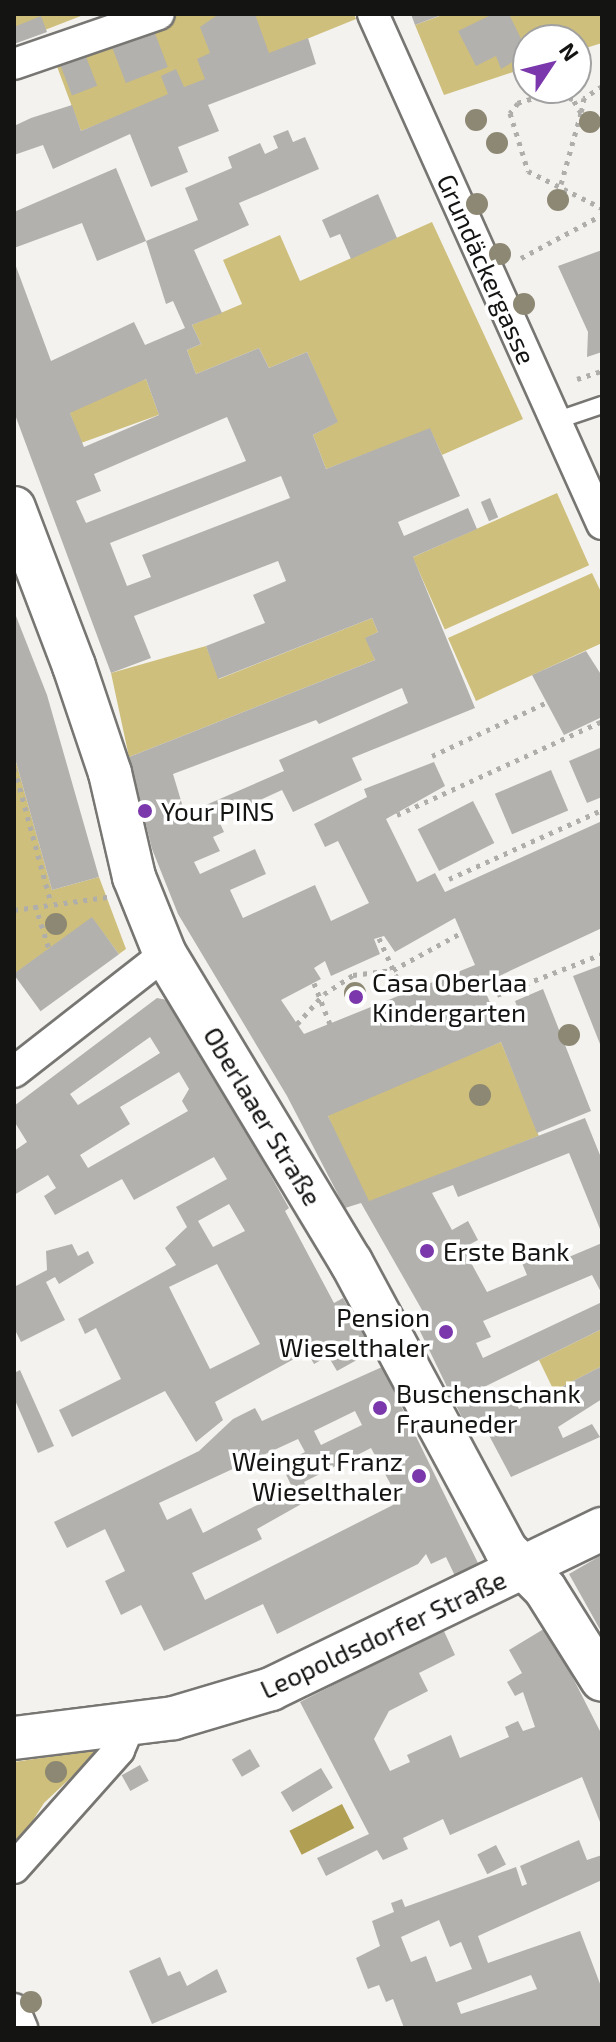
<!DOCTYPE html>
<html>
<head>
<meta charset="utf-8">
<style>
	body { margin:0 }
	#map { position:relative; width:616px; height:2042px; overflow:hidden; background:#f3f2ee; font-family:"Exo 2",sans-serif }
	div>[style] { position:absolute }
	.green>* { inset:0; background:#cfbf7c; transform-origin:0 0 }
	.water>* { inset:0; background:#b19f53; transform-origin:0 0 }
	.building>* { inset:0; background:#b2b1ad; transform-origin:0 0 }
	.path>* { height:5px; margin-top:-2.5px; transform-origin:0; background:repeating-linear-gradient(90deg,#afaeab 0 4px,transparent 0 10px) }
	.roads { filter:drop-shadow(2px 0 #777673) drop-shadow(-2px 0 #777673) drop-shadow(0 2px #777673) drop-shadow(0 -2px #777673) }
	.service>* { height:16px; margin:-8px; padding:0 8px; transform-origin:8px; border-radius:8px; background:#fff }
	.minor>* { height:30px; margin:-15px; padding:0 15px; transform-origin:15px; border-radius:15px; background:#fff }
	.secondary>* { height:42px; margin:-21px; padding:0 21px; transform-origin:21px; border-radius:21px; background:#fff }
	.trees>* { width:22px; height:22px; margin:-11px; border-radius:50%; background:#8d8873 }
	.dots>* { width:22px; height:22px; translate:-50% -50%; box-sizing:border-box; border:4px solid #fff; border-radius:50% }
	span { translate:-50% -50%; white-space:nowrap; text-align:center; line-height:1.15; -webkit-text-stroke:7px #fff; paint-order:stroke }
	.street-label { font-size:26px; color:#141413 }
	.poi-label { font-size:26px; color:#141413 }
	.left { translate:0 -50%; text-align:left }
	.right { translate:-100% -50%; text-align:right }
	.frame { position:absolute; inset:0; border:16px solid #141413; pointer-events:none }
	.north { position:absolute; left:512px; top:24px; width:80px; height:80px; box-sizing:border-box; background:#fff; border:2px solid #a1a1a1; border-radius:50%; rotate:55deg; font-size:22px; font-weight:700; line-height:32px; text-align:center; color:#141413 }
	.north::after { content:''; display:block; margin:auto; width:28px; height:36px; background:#7a38ac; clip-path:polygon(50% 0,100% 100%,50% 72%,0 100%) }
</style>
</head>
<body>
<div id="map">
	<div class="green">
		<div style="clip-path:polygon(14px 14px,86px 14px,14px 42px)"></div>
		<div style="clip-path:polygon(181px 14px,354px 14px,356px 19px,81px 131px,55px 61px)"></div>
		<div style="clip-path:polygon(445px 14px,602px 14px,602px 43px,576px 51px,576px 40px,528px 40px,528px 67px,444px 95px,415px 25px)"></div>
		<div style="clip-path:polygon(432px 222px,523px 419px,442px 455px,430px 429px,326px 469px,313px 435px,337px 422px,307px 352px,269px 368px,259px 348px,196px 374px,187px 350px,201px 344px,192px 325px,242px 304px,223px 260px,280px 235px,300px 281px)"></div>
		<div style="left:146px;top:379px;width:38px;height:83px;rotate:70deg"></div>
		<div style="left:557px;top:493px;width:79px;height:158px;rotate:66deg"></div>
		<div style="clip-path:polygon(592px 573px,602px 594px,602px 643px,476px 701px,448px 638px)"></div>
		<div style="clip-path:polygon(372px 618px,378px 632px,366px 638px,375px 660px,129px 757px,111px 673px,206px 646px,219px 679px)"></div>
		<div style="clip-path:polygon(14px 755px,52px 890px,99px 877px,126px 949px,119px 954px,92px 918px,14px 974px)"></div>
		<div style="left:501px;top:1042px;width:101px;height:188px;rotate:68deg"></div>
		<div style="clip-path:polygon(602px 1329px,602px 1366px,554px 1391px,539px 1360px)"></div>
		<div style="clip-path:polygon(101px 1749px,44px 1803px,14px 1850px,14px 1762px)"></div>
	</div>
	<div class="water">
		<div style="left:342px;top:1804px;width:27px;height:59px;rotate:63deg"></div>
	</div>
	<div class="building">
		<div style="clip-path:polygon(219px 14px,255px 14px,269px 53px,308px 38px,316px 64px,208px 105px,219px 131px,178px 147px,188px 172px,151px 187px,130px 134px,53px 169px,43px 145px,14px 155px,14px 126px,31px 118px,72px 105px,81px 131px,168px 94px,161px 76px,176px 69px,184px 87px,205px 79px,197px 59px,210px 53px,200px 27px)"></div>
		<div style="clip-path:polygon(411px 14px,444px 14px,415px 25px)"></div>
		<div style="clip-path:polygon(493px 14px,509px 14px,528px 53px,501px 69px,496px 56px,476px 66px,458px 31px)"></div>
		<div style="clip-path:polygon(41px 16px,47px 32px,14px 44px,14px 27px)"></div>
		<div style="left:151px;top:23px;width:47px;height:45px;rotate:69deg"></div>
		<div style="left:85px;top:54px;width:34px;height:27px;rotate:69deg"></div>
		<div style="clip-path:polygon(evenodd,288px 130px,293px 142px,305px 137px,319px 169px,239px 203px,249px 225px,194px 250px,222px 313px,192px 325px,201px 344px,187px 350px,196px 374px,259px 348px,269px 368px,307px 352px,338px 422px,313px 435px,326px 469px,430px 428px,460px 496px,398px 522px,404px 536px,468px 508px,477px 529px,413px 557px,475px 708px,352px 758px,362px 780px,293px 812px,282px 790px,218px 819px,224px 832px,213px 837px,220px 851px,194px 862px,200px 874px,255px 849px,266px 874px,230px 890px,243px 918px,315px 885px,331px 921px,369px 903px,338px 841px,325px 847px,314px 824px,367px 797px,364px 789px,434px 762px,445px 786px,386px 819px,417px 882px,435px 873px,445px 892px,602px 821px,602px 928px,482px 984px,498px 1021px,519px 1012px,515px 1001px,543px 989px,591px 1111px,537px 1133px,501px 1042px,328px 1116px,369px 1201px,585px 1118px,602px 1160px,602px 1234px,569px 1153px,458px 1197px,453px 1185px,432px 1193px,452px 1230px,468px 1221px,478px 1240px,463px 1248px,487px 1292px,527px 1275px,519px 1256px,549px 1244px,557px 1262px,602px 1243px,602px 1294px,592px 1275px,483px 1321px,491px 1337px,476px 1343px,483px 1358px,602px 1302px,602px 1329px,482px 1388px,488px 1400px,510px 1390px,519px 1409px,602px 1366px,602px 1399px,558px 1427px,563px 1438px,592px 1424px,600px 1437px,511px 1477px,484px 1426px,469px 1432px,416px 1323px,426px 1317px,361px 1203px,345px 1208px,287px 1096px,178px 914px,152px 849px,129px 757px,375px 660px,365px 638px,378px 632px,372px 618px,218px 679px,206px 646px,265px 623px,253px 595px,286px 581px,278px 561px,134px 616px,151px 658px,111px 673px,14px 412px,14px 261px,51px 361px,134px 322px,145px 345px,185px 328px,173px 301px,166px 304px,146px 241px,97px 261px,82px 223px,14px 248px,14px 212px,116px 168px,146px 241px,198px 220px,185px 188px,232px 168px,228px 157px,260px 143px,265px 154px,278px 148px,273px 136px,288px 130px,146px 379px,159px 415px,84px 447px,70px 413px,146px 379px,288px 130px,227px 417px,246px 461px,86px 523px,76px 501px,101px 491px,94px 474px,227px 417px,288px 130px,281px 476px,290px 498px,142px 555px,151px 577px,127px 586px,110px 543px,281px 476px,288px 130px,402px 688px,408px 703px,279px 760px,284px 771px,185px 814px,173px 774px,316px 720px,319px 724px,402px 688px,288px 130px,455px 918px,475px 965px,304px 1034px,281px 1000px,321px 979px,314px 968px,325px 961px,331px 976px,380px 954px,374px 939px,384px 936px,395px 952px,455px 918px)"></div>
		<div style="clip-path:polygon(378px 194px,397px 238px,351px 259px,340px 234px,330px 238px,322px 220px)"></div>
		<div style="clip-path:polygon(602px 250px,602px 352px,587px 357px,588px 332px,558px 266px)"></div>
		<div style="left:490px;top:498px;width:21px;height:10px;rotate:67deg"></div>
		<div style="clip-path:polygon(14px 611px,47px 695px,99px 877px,52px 890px,14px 755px)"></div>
		<div style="clip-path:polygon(586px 651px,602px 676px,602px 717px,564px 735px,532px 675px)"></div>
		<div style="clip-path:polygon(602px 747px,602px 797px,587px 803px,569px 761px)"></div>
		<div style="left:551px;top:770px;width:44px;height:61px;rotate:67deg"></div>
		<div style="left:473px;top:801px;width:47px;height:62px;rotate:63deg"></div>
		<div style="left:92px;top:917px;width:46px;height:97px;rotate:54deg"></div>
		<div style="clip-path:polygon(602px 965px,602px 1049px,573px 976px)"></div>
		<div style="clip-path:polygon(evenodd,157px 998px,167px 1000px,204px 1057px,289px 1208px,285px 1211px,334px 1303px,343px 1298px,373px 1351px,337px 1371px,328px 1356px,314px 1364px,307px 1352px,215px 1402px,223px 1420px,196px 1442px,165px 1391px,72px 1437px,59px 1410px,121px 1379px,96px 1328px,85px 1334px,78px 1319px,176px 1265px,165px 1248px,187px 1227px,176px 1207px,227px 1179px,214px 1157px,134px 1200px,122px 1179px,55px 1215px,44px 1196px,56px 1188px,48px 1175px,14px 1195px,14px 1151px,27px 1142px,14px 1121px,14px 1106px,157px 998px,150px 1037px,160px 1053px,78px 1105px,70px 1094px,150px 1037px,157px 998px,179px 1072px,189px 1089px,182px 1101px,188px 1111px,88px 1168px,80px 1155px,130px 1124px,120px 1107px,179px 1072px,157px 998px,229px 1204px,245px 1231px,213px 1247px,198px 1221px,229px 1204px,157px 998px,217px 1264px,260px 1344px,210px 1369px,169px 1287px,217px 1264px)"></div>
		<div style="clip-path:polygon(72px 1244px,78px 1256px,88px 1251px,94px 1263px,59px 1284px,55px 1277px,46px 1282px,65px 1320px,21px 1342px,14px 1328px,14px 1287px,47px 1270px,46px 1251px)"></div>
		<div style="clip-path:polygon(evenodd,382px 1367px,478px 1563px,455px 1576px,446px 1557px,431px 1564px,426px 1554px,418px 1564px,277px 1634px,263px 1604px,164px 1651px,141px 1605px,121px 1615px,105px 1581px,125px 1571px,105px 1529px,67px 1548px,54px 1522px,199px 1451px,233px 1419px,255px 1408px,262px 1421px,382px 1367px,355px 1411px,362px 1425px,321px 1445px,314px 1431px,355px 1411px,382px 1367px,298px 1439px,305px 1452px,281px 1464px,292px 1487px,203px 1533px,191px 1508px,167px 1520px,159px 1503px,298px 1439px,382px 1367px,371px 1448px,397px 1496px,389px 1498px,393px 1505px,205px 1600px,192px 1573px,262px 1539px,257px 1529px,312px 1498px,304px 1482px,371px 1448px)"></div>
		<div style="clip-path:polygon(20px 1370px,54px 1446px,38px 1453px,14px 1398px,14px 1373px)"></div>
		<div style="clip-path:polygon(600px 1556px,602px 1560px,602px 1633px,569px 1574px)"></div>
		<div style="clip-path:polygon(547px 1627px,602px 1735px,602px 1827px,582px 1777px,450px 1835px,443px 1819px,403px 1838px,408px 1849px,383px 1860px,377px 1850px,326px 1876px,317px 1858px,369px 1834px,300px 1702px,443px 1629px,455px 1655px,419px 1673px,428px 1691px,389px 1711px,374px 1739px,390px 1771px,410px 1762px,407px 1755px,451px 1735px,460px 1758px,509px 1737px,505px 1727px,518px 1721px,523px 1731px,535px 1727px,523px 1692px,515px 1696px,507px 1682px,522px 1673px,509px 1650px)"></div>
		<div style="left:250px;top:1749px;width:20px;height:21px;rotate:60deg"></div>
		<div style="left:140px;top:1765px;width:18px;height:21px;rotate:61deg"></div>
		<div style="left:321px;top:1768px;width:23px;height:47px;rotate:59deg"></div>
		<div style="clip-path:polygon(evenodd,579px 1840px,587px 1860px,602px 1855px,602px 1880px,478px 1936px,488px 1963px,580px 1931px,602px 1989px,602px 2028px,404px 2028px,393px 1999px,386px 2002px,379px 1985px,368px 1989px,356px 1958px,380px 1946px,372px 1921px,394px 1912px,391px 1903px,402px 1899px,405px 1907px,516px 1867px,522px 1886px,527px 1884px,520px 1866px,579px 1840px,439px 1920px,450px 1947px,461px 1942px,472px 1969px,436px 1982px,426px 1956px,411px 1962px,401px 1937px,439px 1920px,579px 1840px,531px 1975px,537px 1989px,461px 2014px,457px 2003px,531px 1975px)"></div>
		<div style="left:496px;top:1845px;width:22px;height:21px;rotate:63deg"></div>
		<div style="clip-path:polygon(160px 1957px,168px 1976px,180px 1971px,187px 1986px,217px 1969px,227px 1992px,152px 2024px,129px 1971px)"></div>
	</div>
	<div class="path">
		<div style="left:602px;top:86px;width:22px;rotate:146deg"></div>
		<div style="left:584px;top:98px;width:15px;rotate:101deg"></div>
		<div style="left:581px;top:113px;width:16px;rotate:-120deg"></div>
		<div style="left:573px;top:99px;width:24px;rotate:-165deg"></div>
		<div style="left:550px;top:93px;width:34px;rotate:163deg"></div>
		<div style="left:518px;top:103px;width:13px;rotate:129deg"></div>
		<div style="left:510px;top:113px;width:61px;rotate:72.8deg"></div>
		<div style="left:528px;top:171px;width:83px;rotate:26.6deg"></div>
		<div style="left:561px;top:184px;width:74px;rotate:-74.3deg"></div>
		<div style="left:521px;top:258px;width:92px;rotate:-28deg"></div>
		<div style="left:577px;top:379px;width:26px;rotate:-18deg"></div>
		<div style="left:432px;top:756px;width:125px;rotate:-25.1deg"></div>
		<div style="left:14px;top:768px;width:10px;rotate:84deg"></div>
		<div style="left:17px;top:778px;width:130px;rotate:74.8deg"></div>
		<div style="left:397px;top:815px;width:226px;rotate:-24.6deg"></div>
		<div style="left:449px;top:879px;width:168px;rotate:-24.3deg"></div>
		<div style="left:35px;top:905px;width:46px;rotate:72.3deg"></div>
		<div style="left:14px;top:910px;width:94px;rotate:-8deg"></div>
		<div style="left:379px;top:938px;width:61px;rotate:65.9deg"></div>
		<div style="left:314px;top:983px;width:44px;rotate:68.7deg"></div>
		<div style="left:497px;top:995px;width:113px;rotate:-21.3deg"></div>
		<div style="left:297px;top:1024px;width:40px;rotate:-48deg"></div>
		<div style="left:324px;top:994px;width:35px;rotate:-33deg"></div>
		<div style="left:353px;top:975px;width:40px;rotate:-7.1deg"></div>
		<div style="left:393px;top:970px;width:77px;rotate:-28.6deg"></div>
	</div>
	<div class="roads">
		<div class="service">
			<div style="left:555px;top:421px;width:50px;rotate:-18.8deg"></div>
		</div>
		<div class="minor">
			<div style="left:373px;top:14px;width:559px;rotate:65.82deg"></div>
			<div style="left:14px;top:64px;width:153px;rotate:-19deg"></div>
			<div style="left:14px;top:1072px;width:192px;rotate:-38deg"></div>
			<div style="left:14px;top:1868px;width:158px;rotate:-48.3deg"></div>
			<div style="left:119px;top:1750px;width:28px;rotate:-67deg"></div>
			<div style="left:14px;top:2009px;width:21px;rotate:67deg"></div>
		</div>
		<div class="secondary">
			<div style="left:14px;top:508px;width:169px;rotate:69.2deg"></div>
			<div style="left:74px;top:666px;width:113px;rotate:71.4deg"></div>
			<div style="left:110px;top:773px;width:107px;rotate:77deg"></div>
			<div style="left:134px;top:877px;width:83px;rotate:68.1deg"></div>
			<div style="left:165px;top:954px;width:360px;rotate:58.9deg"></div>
			<div style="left:351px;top:1262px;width:327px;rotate:61.7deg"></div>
			<div style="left:506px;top:1550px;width:55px;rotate:45deg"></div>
			<div style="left:545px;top:1589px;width:107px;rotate:57.9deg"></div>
			<div style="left:14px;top:1738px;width:161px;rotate:-7.1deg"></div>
			<div style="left:174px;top:1718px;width:101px;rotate:-16.6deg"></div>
			<div style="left:271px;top:1689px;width:368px;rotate:-25.8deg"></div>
		</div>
	</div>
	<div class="trees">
		<div style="left:476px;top:120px"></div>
		<div style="left:590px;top:122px"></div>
		<div style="left:497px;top:143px"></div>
		<div style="left:558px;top:200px"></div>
		<div style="left:477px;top:204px"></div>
		<div style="left:500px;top:254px"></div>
		<div style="left:524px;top:304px"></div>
		<div style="left:56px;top:924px"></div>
		<div style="left:355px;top:993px"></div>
		<div style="left:569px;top:1035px"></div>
		<div style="left:480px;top:1095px"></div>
		<div style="left:56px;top:1772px"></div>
		<div style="left:31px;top:2002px"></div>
	</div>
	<div class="dots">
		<div style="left:145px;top:811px;background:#7a38ac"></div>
		<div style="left:356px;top:997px;background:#7a38ac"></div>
		<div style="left:427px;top:1251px;background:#7a38ac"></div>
		<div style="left:446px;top:1332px;background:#7a38ac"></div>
		<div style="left:380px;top:1408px;background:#7a38ac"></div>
		<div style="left:419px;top:1476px;background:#7a38ac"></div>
	</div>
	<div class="street-label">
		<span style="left:487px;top:269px;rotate:66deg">Grundäckergasse</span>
		<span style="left:263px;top:1116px;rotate:59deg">Oberlaaer Straße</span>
		<span style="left:383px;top:1634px;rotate:-25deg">Leopoldsdorfer Straße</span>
	</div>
	<div class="poi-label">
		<span class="left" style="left:161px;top:811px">Your PINS</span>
		<span class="left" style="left:372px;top:997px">Casa Oberlaa<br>Kindergarten</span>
		<span class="left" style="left:443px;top:1251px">Erste Bank</span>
		<span class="right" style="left:430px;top:1332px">Pension<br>Wieselthaler</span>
		<span class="left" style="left:396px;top:1408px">Buschenschank<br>Frauneder</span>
		<span class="right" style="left:403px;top:1476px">Weingut Franz<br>Wieselthaler</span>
	</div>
	<div class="frame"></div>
	<div class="north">N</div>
</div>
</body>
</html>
